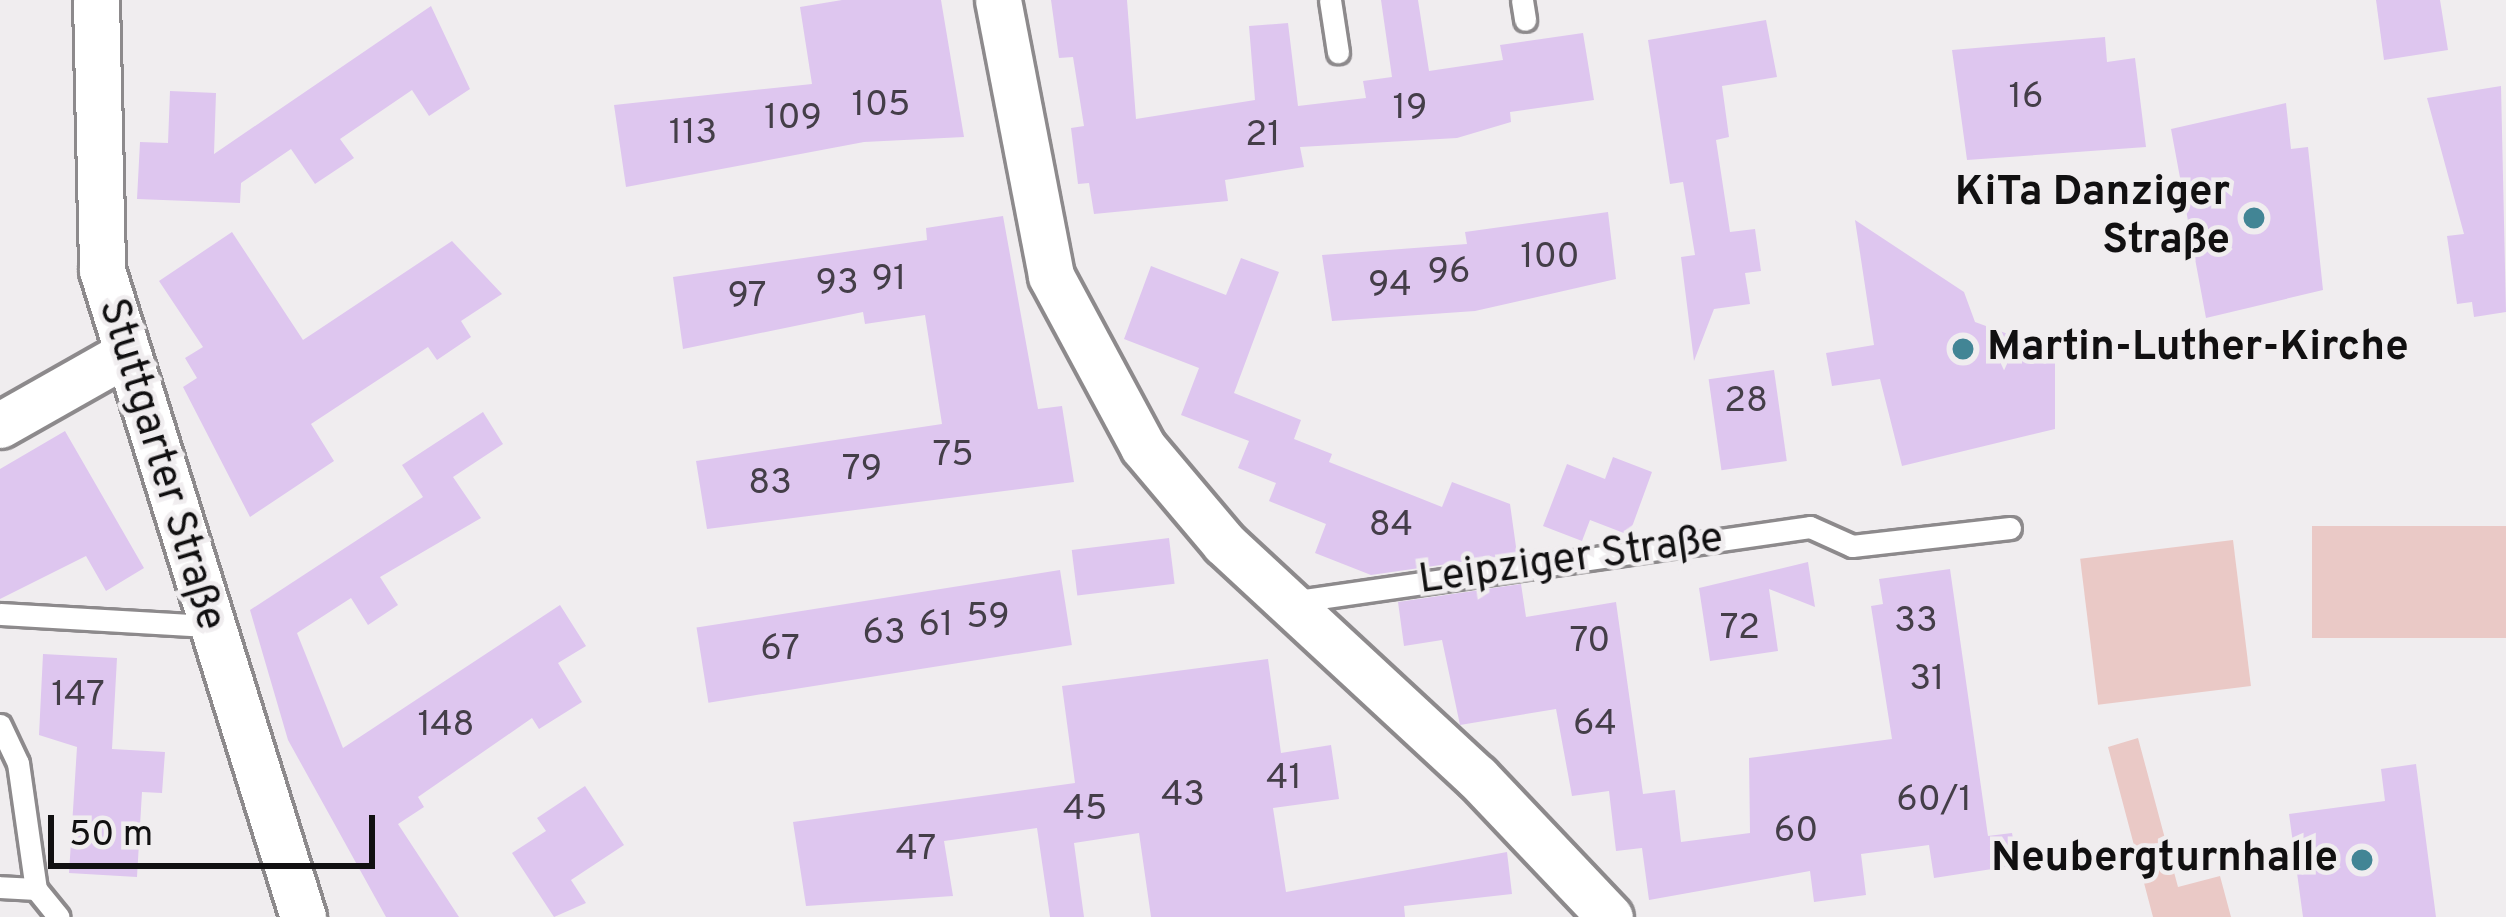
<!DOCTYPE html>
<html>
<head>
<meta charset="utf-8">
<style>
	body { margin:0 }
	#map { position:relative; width:2506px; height:917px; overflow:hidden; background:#f0edef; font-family:Overpass,sans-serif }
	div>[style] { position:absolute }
	.green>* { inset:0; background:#eac9c6; transform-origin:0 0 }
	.building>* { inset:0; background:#dec6ef; transform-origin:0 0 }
	.roads { filter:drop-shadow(3px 0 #8d8a8c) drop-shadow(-3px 0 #8d8a8c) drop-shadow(0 3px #8d8a8c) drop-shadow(0 -3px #8d8a8c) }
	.service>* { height:21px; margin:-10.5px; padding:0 10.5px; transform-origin:10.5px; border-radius:10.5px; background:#fff }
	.minor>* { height:45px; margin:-22.5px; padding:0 22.5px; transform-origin:22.5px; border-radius:22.5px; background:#fff }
	.dots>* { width:33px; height:33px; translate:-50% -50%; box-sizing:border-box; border:6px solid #f0edef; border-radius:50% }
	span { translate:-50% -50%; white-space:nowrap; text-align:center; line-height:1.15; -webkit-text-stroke:9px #f0edef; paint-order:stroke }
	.number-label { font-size:36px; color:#443e48 }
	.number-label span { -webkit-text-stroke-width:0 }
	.poi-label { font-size:42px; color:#111011; font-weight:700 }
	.right { translate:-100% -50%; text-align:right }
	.left { translate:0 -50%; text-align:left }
	.street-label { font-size:42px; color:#111011 }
	.scale { position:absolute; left:48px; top:815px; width:327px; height:54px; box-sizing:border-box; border:6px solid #111011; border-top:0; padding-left:15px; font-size:36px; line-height:42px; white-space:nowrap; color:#111011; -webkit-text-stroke:9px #f0edef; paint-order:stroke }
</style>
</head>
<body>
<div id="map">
	<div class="green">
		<div style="left:2506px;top:526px;width:112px;height:194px;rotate:90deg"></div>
		<div style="left:2233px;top:540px;width:147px;height:154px;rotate:83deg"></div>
		<div style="clip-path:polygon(2138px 738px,2178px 887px,2220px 876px,2231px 917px,2153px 917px,2108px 747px)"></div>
	</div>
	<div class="building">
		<div style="clip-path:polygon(842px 0,941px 0,964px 137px,864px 142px,626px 187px,614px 105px,812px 84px,800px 7px)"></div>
		<div style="clip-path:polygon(1051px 0,1127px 0,1136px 119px,1255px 100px,1249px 26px,1288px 23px,1298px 106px,1366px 98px,1363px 81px,1392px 77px,1381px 0,1418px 0,1429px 71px,1503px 60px,1500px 45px,1583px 33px,1594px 100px,1510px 112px,1511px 122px,1457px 138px,1300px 147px,1304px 167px,1225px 180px,1228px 201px,1094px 214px,1089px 183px,1078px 184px,1071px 128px,1084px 126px,1073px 57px,1059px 58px)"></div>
		<div style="clip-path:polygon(2376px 0,2440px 0,2448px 50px,2384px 60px)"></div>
		<div style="clip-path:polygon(431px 6px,470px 89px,429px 116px,412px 90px,340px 139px,354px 158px,315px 184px,291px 149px,241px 183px,240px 203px,137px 199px,140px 142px,168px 143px,170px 91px,216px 93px,214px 154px)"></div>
		<div style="clip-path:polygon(1766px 20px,1777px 77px,1722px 86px,1729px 137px,1716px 140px,1730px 232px,1755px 229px,1761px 271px,1745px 273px,1750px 304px,1714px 309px,1694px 361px,1681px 257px,1695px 255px,1683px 182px,1670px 184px,1648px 40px)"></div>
		<div style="clip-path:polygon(2105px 37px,2107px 62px,2135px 58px,2146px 147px,1967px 160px,1952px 50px)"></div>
		<div style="clip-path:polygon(2501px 86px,2506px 312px,2474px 317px,2472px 302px,2457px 304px,2447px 236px,2464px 234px,2427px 98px)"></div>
		<div style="clip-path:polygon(2286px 103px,2291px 149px,2308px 147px,2323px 290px,2206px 318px,2171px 129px)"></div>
		<div style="clip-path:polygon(1608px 212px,1616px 279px,1475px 311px,1332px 321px,1322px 255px,1467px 244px,1465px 232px)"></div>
		<div style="clip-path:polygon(1003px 216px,1038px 409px,1062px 406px,1074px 482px,707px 529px,696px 461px,942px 424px,925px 315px,865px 324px,863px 312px,683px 349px,673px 277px,927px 240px,926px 228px)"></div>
		<div style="clip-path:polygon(1855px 220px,1964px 292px,1975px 322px,2055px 351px,2055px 429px,1902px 466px,1880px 379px,1832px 386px,1826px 353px,1874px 345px)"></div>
		<div style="clip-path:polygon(232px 232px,303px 340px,452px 241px,502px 294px,461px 321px,471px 337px,437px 360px,428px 347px,311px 424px,334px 461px,250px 517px,183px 387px,197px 378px,185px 358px,203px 347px,159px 281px)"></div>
		<div style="clip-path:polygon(1241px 258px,1279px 272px,1234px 393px,1301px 420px,1294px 439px,1332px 454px,1329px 462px,1442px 507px,1452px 482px,1510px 504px,1517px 554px,1371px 575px,1315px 553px,1326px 524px,1269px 501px,1276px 483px,1238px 468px,1249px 441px,1181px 415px,1199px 368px,1124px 339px,1151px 266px,1226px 295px)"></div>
		<div style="left:1774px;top:370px;width:92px;height:66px;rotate:82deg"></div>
		<div style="clip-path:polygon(483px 412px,503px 444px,453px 477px,481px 518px,380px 577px,398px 605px,368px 625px,351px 598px,297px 633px,343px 748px,560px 605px,586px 646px,558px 663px,582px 702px,539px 729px,532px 718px,418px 797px,424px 807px,398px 824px,459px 917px,386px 917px,288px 740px,250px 610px,423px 497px,402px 465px)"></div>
		<div style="clip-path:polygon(65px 431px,144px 568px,106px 591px,86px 556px,0 599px,0 469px)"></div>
		<div style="clip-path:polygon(1613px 457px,1652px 472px,1629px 535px,1590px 520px,1582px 541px,1543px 526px,1567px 464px,1605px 479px)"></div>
		<div style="left:1169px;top:538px;width:46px;height:98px;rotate:83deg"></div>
		<div style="clip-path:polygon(1808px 562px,1815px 607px,1769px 589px,1778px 651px,1710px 661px,1699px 588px)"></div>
		<div style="clip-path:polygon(1950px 569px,1988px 836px,2012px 833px,2018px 865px,1934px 878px,1929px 845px,1861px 854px,1866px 895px,1814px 902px,1810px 871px,1649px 900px,1642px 848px,1616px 851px,1609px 791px,1572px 796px,1556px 709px,1460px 725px,1442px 640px,1404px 646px,1398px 602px,1521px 584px,1526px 617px,1616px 602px,1643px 794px,1675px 790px,1681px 842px,1750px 833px,1749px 758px,1892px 739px,1871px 606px,1883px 604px,1879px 579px)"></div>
		<div style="left:1060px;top:570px;width:76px;height:368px;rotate:81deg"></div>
		<div style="clip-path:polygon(43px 654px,117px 658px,112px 749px,165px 752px,162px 793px,142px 792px,137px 877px,69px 873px,77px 747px,39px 735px)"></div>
		<div style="clip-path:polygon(1268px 659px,1281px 753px,1331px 745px,1339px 799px,1273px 808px,1286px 892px,1507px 852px,1512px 894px,1404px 906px,1405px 917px,1151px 917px,1139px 833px,1074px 843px,1084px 917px,1050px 917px,1037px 828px,944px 841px,953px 896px,806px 906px,793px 822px,1075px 783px,1062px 686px)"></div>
		<div style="clip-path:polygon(2416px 764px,2436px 917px,2303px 917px,2289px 814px,2385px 801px,2381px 769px)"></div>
		<div style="clip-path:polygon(585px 786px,624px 845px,571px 880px,586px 903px,554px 917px,512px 853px,546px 831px,537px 818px)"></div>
	</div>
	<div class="roads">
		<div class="service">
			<div style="left:1330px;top:0;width:53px;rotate:81.3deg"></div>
			<div style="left:1522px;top:0;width:20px;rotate:81deg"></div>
			<div style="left:1291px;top:602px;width:524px;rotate:-8.22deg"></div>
			<div style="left:1810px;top:527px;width:46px;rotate:24.3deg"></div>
			<div style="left:1852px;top:546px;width:159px;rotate:-6.5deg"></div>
			<div style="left:0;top:614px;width:206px;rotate:3.3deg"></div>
			<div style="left:0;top:725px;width:42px;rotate:64.7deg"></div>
			<div style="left:18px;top:763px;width:127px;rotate:81.9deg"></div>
			<div style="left:36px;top:889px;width:36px;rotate:-177deg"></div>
			<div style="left:36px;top:889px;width:36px;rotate:51deg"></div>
		</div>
		<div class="minor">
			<div style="left:96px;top:0;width:270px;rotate:88.7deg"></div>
			<div style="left:102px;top:270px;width:678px;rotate:72.74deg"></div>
			<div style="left:998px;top:0;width:281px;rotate:79.1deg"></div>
			<div style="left:1051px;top:276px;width:194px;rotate:61.7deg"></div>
			<div style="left:1143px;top:447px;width:126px;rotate:49.8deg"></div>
			<div style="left:1224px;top:543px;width:345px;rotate:42.8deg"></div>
			<div style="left:1477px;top:777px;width:193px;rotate:46.5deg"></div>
			<div style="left:0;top:425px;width:140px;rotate:-29.5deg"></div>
		</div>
	</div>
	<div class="dots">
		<div style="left:2254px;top:218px;background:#428595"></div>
		<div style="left:1963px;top:349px;background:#428595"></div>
		<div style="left:2362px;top:860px;background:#428595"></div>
	</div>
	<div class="number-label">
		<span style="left:2026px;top:99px">16</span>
		<span style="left:881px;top:107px">105</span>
		<span style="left:1410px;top:110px">19</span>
		<span style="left:793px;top:120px">109</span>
		<span style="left:693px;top:135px">113</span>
		<span style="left:1263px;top:137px">21</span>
		<span style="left:1550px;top:259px">100</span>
		<span style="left:1449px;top:274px">96</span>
		<span style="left:889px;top:281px">91</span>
		<span style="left:837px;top:285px">93</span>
		<span style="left:1390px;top:287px">94</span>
		<span style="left:747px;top:298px">97</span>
		<span style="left:1746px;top:403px">28</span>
		<span style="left:953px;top:457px">75</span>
		<span style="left:862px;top:471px">79</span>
		<span style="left:770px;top:485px">83</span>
		<span style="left:1391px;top:527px">84</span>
		<span style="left:988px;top:619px">59</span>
		<span style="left:1916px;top:623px">33</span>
		<span style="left:936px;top:627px">61</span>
		<span style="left:1740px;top:630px">72</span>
		<span style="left:884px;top:635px">63</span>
		<span style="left:1590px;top:643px">70</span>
		<span style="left:780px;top:651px">67</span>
		<span style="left:1927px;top:681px">31</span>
		<span style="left:78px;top:697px">147</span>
		<span style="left:1595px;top:726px">64</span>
		<span style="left:446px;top:727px">148</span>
		<span style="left:1284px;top:780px">41</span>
		<span style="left:1183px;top:797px">43</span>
		<span style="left:1934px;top:802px">60/1</span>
		<span style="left:1085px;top:811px">45</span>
		<span style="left:1796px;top:833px">60</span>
		<span style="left:916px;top:851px">47</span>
	</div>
	<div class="poi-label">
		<span class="right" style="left:2230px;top:218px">KiTa Danziger<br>Straße</span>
		<span class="left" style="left:1987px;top:349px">Martin-Luther-Kirche</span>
		<span class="right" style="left:2338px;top:860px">Neubergturnhalle</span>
	</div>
	<div class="street-label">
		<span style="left:160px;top:465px;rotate:73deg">Stuttgarter Straße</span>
		<span style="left:1571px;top:561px;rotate:-8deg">Leipziger Straße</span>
	</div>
	<div class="scale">50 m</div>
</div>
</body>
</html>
